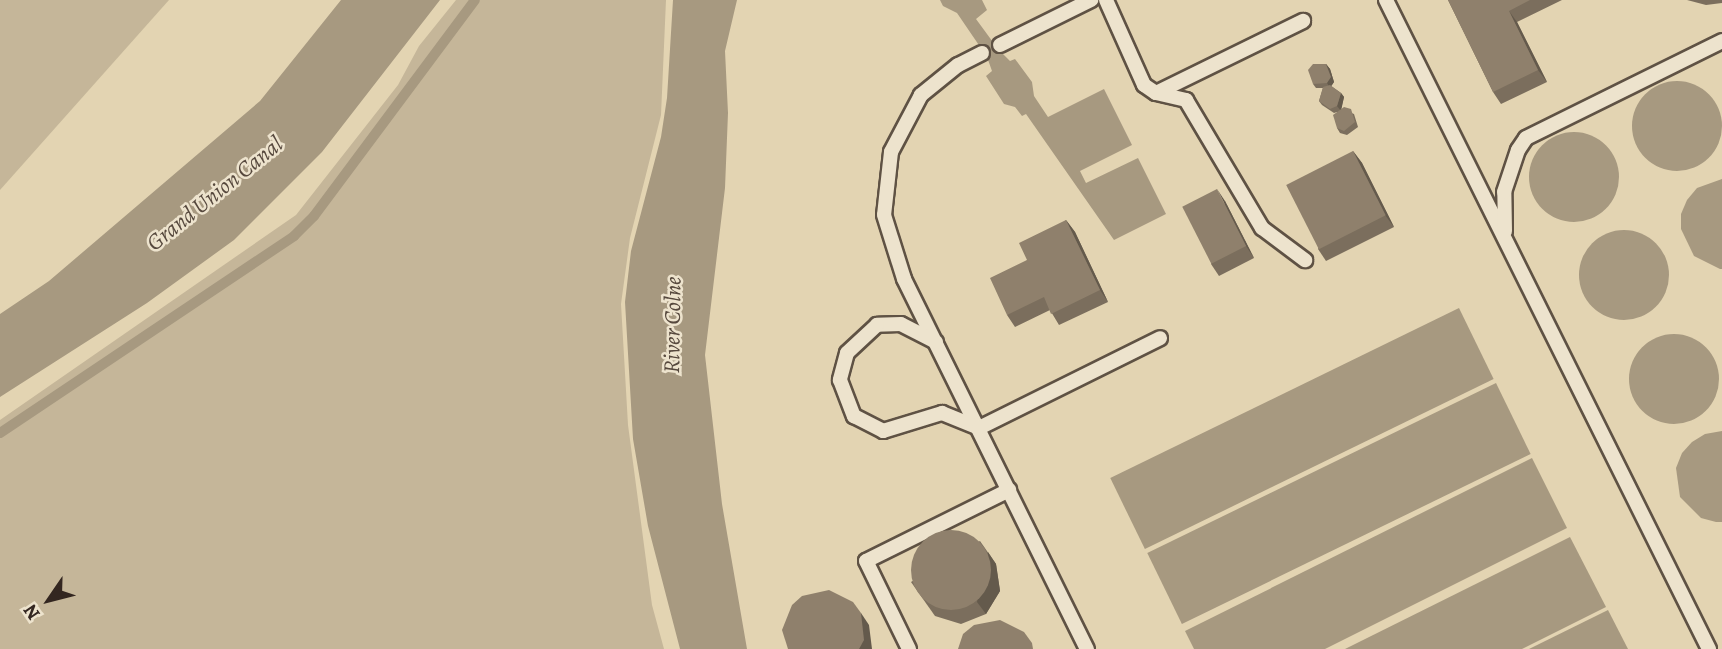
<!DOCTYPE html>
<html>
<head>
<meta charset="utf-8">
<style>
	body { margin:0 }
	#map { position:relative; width:1722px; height:649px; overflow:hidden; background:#e3d4b2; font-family:Alegreya,serif }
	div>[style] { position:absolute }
	.green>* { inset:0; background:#c5b699 }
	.water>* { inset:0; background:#a79980; transform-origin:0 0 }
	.round { border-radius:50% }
	.stream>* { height:10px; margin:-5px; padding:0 5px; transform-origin:5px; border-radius:5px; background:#a79980 }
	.roads { filter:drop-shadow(2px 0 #5f5244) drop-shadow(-2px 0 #5f5244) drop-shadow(0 2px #5f5244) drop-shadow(0 -2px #5f5244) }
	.lane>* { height:14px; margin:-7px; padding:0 7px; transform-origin:7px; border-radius:7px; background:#ede3cd }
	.wall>* { inset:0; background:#7b6e5d }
	.shaded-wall>* { inset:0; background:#645a4c }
	.building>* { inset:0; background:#8f806c; transform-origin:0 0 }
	span { translate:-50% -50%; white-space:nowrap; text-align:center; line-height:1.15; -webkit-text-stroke:5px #ede3cd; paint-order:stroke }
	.water-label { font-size:23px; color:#56483d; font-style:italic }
	.north { position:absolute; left:14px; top:565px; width:70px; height:70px; -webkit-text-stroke:5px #ede3cd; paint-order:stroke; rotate:235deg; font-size:19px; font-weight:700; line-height:28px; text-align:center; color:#332620 }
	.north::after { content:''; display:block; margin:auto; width:24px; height:32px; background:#332620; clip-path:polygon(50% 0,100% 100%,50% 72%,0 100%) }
</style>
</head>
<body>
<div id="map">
	<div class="green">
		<div style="clip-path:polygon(0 0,169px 0,0 190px)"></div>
		<div style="clip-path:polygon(456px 0,666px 0,661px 115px,630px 238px,621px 304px,628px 425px,652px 605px,664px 649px,0 649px,0 420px,296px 215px,398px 85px,419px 46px)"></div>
	</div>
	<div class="water">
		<div style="clip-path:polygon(341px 0,440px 0,322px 152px,234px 240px,147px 303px,0 397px,0 314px,49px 281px,260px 101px)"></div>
		<div style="clip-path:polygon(673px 0,737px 0,725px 51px,728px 113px,725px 188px,705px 355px,722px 504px,747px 649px,680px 649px,648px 526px,633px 439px,625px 302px,631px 251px,661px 137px,667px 98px)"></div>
		<div style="clip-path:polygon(940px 0,982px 0,987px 10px,976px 19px,998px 49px,1010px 61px,1015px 59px,1032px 82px,1034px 96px,1048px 117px,1104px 89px,1132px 145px,1080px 171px,1086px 183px,1138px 158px,1166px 214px,1114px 240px,1026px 114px,1022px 116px,1015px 107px,1004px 104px,986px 76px,992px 71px,987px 57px,957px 13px,943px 6px)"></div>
		<div class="round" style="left:1632px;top:81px;width:90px;height:90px"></div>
		<div class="round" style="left:1529px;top:132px;width:90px;height:90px"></div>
		<div style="clip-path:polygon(1722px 179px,1722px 269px,1720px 269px,1694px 256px,1681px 229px,1681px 214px,1687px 200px,1697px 188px)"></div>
		<div class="round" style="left:1579px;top:230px;width:90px;height:90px"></div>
		<div style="left:1459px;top:308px;width:79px;height:388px;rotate:64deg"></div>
		<div class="round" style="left:1629px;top:334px;width:90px;height:90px"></div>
		<div style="left:1496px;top:383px;width:79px;height:388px;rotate:64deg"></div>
		<div style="clip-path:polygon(1722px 431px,1722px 522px,1716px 522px,1701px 518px,1680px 497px,1676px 468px,1682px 453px,1692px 442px,1705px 434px)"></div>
		<div style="clip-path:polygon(1532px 458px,1567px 528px,1325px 649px,1194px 649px,1185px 631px)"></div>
		<div style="clip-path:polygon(1570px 537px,1606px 607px,1522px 649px,1345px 649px)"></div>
		<div style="clip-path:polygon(1608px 610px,1628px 649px,1529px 649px)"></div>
	</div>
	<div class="stream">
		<div style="left:0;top:433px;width:354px;rotate:-33.8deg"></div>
		<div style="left:294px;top:236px;width:28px;rotate:-45deg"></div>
		<div style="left:314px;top:216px;width:269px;rotate:-53.3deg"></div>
	</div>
	<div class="roads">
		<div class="lane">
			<div style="left:1106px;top:0;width:93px;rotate:65.9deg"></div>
			<div style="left:1144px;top:85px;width:14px;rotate:34deg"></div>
			<div style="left:1156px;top:93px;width:164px;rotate:-26.1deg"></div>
			<div style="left:1386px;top:0;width:725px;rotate:63.54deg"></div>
			<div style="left:1000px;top:45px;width:102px;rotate:-26.3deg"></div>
			<div style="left:982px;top:53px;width:27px;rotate:153deg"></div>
			<div style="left:958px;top:65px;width:48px;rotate:141deg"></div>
			<div style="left:921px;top:95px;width:64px;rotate:117.8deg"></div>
			<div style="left:891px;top:152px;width:63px;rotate:96.3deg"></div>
			<div style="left:884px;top:215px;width:67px;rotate:72.6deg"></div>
			<div style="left:904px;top:279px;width:413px;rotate:63.7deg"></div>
			<div style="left:1156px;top:93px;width:31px;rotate:13deg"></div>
			<div style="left:1186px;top:100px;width:149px;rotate:59.3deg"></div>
			<div style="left:1262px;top:228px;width:54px;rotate:36.7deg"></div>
			<div style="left:1505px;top:231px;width:39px;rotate:-91deg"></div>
			<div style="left:1504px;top:192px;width:44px;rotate:-71.6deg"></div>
			<div style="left:1518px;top:150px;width:14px;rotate:-56deg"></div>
			<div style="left:1526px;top:138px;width:219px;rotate:-26.3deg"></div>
			<div style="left:936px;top:342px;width:39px;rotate:-153deg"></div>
			<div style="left:901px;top:324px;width:24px;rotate:178deg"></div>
			<div style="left:877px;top:325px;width:41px;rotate:137deg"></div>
			<div style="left:847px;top:353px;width:28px;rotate:105deg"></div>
			<div style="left:840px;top:380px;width:39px;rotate:69deg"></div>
			<div style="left:854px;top:416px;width:33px;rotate:27deg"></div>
			<div style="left:883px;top:431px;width:62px;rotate:-17deg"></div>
			<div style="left:942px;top:413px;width:40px;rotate:22deg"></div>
			<div style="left:979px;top:428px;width:202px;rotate:-26.4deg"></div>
			<div style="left:909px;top:649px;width:98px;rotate:-116deg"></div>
			<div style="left:866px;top:561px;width:160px;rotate:-26.4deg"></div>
		</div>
	</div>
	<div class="wall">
		<div style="clip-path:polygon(1448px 0,1562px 0,1517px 22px,1547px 82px,1501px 104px,1493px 92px)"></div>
		<div style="clip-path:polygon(1687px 0,1722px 0,1722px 3px,1706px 5px)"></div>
		<div style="clip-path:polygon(1326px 64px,1330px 69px,1334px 82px,1331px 86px,1341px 93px,1344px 97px,1341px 109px,1354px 114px,1358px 127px,1347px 135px,1340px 133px,1337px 128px,1337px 112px,1334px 113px,1322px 105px,1319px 101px,1323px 88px,1316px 88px,1313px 84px)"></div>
		<div style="clip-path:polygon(1353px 151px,1362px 163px,1394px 227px,1326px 261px,1318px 249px)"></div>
		<div style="clip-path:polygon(1225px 201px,1254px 258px,1219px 276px,1211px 264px)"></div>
		<div style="clip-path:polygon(1066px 220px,1075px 232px,1108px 302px,1059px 325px,1050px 310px,1015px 327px,1007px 315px,1027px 260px)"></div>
		<div style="clip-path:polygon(980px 541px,996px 564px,1000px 591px,986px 614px,961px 624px,935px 616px,911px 582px)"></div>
	</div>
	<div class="shaded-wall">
		<div style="clip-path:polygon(1509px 11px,1517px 22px,1547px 82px,1538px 70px)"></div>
		<div style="clip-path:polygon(1326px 64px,1330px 69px,1334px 82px,1330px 88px,1327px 83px)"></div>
		<div style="clip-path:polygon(1341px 93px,1344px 97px,1341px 111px,1337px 106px)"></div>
		<div style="clip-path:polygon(1353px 151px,1362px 163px,1394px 227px,1385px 215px)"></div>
		<div style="clip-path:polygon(1217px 189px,1225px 201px,1254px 258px,1246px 246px)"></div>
		<div style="clip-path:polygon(1066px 220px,1075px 232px,1108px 302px,1100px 290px)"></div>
		<div style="clip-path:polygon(988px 552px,996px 564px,1000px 591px,986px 614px,977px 602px)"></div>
		<div style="clip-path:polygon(861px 613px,869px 625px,872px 649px,859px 649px)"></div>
	</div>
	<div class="building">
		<div style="clip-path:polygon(1448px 0,1530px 0,1509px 11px,1538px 70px,1493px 92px)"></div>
		<div style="clip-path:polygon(1313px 64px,1326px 64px,1331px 77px,1327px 83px,1313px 84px,1308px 70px)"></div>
		<div style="clip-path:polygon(1330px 85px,1341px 93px,1337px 106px,1330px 109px,1319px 101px,1323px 87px)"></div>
		<div style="clip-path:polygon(1344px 107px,1351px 109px,1355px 122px,1344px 131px,1337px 128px,1333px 115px)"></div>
		<div style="left:1353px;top:151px;width:72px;height:75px;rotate:63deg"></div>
		<div style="left:1217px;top:189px;width:64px;height:39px;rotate:63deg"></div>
		<div style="clip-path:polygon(1066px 220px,1100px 290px,1051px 314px,1044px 297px,1007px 315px,990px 278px,1027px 260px,1019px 243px)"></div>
		<div class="round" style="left:911px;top:530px;width:80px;height:80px"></div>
		<div style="clip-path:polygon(829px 590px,853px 602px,861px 613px,864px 640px,859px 649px,788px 649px,782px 630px,792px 605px,802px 596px)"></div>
		<div style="clip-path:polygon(1000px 620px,1024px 632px,1032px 643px,1033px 649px,958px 649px,963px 634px,974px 625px)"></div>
	</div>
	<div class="water-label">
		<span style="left:215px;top:194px;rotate:-39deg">Grand Union Canal</span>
		<span style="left:673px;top:325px;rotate:-89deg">River Colne</span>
	</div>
	<div class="north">N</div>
</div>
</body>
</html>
